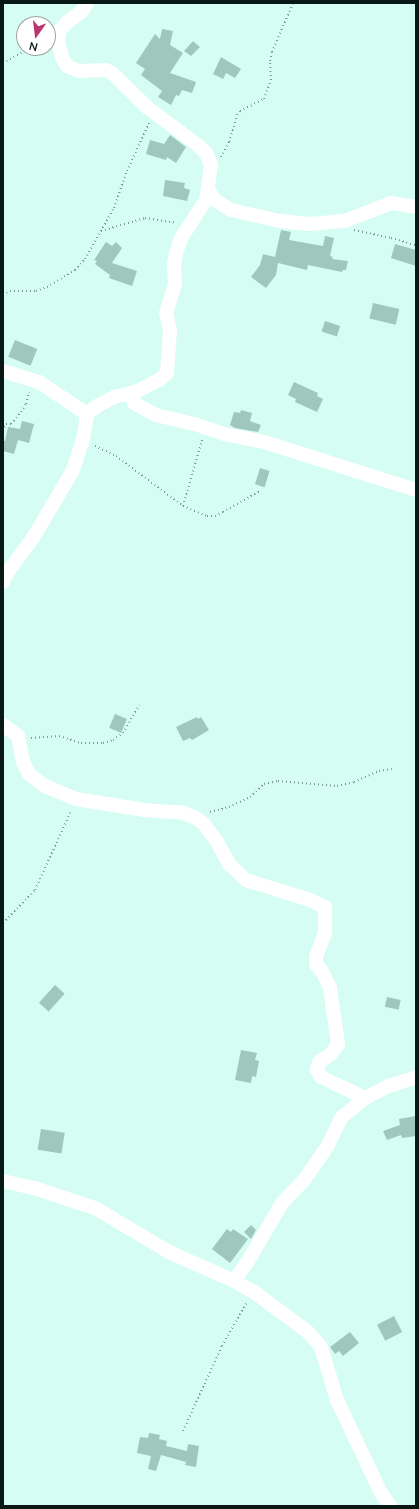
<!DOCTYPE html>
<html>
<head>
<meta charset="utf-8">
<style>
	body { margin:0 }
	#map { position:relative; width:419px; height:1509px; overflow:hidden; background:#d5fdf3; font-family:Lato,sans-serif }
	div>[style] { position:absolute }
	.building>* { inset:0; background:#a0c7bd; transform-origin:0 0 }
	.path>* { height:2px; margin-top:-1px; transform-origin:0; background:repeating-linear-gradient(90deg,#7b9891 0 1px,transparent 0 4px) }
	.minor>* { height:14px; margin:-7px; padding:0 7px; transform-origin:7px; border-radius:7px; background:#fff }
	span { translate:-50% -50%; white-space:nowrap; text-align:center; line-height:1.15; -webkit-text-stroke:3.5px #fff; paint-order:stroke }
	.frame { position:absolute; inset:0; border:4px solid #091815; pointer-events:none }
	.north { position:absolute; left:16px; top:16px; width:40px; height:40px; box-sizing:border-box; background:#fff; border:1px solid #9da3a1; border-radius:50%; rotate:194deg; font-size:11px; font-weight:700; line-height:16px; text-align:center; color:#091815 }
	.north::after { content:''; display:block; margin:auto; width:14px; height:18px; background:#bd3470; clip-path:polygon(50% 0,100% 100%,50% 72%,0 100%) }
</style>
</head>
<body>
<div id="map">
	<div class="building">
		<div style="clip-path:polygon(162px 29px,173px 31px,170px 45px,183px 53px,170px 73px,196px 82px,192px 93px,182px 90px,179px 96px,176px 95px,171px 105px,158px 97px,162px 91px,141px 75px,145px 69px,136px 63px,155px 34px,160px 39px)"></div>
		<div style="clip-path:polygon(193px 41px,200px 47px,191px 56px,184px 51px)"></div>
		<div style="clip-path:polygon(221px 57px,241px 69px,235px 78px,226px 73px,223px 79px,213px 74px)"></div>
		<div style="clip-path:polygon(170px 135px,186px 147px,176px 163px,167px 157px,166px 160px,146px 154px,150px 140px,164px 144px)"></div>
		<div style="clip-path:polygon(165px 180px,185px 183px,184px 188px,190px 190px,187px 201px,163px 196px)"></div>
		<div style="clip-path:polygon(281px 230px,291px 232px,289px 240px,323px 246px,325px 236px,334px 238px,330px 256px,333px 257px,332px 259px,348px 261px,346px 270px,343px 270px,342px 272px,308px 265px,307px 270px,278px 263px,276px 275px,266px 288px,251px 277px,260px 265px,263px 254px,275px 257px)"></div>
		<div style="clip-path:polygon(106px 242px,112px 246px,116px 242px,122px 248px,112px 263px,137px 271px,132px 286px,109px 278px,110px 275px,95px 264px,97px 261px,94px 260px)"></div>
		<div style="clip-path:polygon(395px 244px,416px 250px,416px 266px,391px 258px)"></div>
		<div style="left:373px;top:303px;width:27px;height:16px;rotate:13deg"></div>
		<div style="left:325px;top:321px;width:16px;height:11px;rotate:18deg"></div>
		<div style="left:15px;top:340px;width:24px;height:18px;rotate:22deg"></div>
		<div style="clip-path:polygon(294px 382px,318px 393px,317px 396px,323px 399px,317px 412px,295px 402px,296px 399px,288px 395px)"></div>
		<div style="clip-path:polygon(241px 410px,252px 413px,250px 421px,261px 425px,258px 432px,235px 428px,230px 425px,234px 412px,240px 413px)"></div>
		<div style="clip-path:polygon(22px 421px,34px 424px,29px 443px,18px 440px,14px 454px,3px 451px,3px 441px,5px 441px,8px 427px,20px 429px)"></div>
		<div style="left:260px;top:468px;width:10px;height:17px;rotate:17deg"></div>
		<div style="left:115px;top:714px;width:13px;height:15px;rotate:23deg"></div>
		<div style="clip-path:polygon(197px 717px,198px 719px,201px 717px,209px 730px,192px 740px,190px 738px,183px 741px,176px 727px)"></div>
		<div style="left:55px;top:985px;width:13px;height:24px;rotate:42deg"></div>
		<div style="left:387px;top:997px;width:14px;height:10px;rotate:12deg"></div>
		<div style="clip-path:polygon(241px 1050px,257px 1053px,255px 1060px,259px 1061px,256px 1077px,252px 1076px,251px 1083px,235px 1080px)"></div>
		<div style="clip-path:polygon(416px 1116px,416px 1136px,402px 1138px,401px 1135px,387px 1140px,383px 1131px,400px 1125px,399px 1119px)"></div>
		<div style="left:41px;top:1129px;width:24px;height:21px;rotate:9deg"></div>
		<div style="clip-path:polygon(251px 1225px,256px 1230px,251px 1239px,244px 1232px)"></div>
		<div style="clip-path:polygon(227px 1229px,231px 1232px,233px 1229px,248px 1239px,230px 1263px,212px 1249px)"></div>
		<div style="left:394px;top:1316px;width:18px;height:19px;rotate:63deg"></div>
		<div style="clip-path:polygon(350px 1332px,359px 1343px,343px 1356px,339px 1351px,335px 1354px,330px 1347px)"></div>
		<div style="clip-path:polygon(149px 1433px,160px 1435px,159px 1439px,167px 1441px,166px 1446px,187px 1451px,188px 1444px,199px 1446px,196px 1467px,185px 1465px,186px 1462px,161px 1455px,156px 1471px,148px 1469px,151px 1456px,137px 1453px,140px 1437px,148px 1438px)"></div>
	</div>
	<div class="path">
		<div style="left:3px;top:63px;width:31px;rotate:-29deg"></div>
		<div style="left:221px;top:157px;width:17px;rotate:-62deg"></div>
		<div style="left:229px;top:142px;width:28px;rotate:-73deg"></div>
		<div style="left:237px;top:115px;width:5px;rotate:-53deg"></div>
		<div style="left:240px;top:111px;width:27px;rotate:-27deg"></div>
		<div style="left:264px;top:99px;width:20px;rotate:-70deg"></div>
		<div style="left:271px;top:80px;width:19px;rotate:-93deg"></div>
		<div style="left:270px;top:61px;width:9px;rotate:-77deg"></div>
		<div style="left:272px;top:52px;width:53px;rotate:-66.8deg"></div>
		<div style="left:354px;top:230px;width:38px;rotate:12deg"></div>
		<div style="left:391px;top:238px;width:26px;rotate:16deg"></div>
		<div style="left:101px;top:231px;width:46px;rotate:-16.5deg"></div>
		<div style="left:145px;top:218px;width:31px;rotate:9deg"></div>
		<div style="left:3px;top:295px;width:8px;rotate:-30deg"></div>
		<div style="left:10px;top:291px;width:26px"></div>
		<div style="left:36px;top:291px;width:12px;rotate:-20deg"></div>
		<div style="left:47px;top:287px;width:33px;rotate:-31deg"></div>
		<div style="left:75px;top:270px;width:15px;rotate:-48deg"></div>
		<div style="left:85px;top:259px;width:59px;rotate:-60.4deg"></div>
		<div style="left:114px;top:208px;width:39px;rotate:-71deg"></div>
		<div style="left:127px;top:171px;width:53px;rotate:-65.4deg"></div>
		<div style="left:3px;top:431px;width:8px;rotate:-67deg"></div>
		<div style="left:6px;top:424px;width:5px"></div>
		<div style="left:11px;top:424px;width:16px;rotate:-50deg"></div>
		<div style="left:21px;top:412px;width:9px;rotate:-58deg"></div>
		<div style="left:26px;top:404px;width:12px;rotate:-76deg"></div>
		<div style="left:95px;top:446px;width:23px;rotate:25deg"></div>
		<div style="left:116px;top:456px;width:84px;rotate:36.7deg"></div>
		<div style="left:183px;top:506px;width:26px;rotate:23deg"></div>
		<div style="left:207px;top:516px;width:8px"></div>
		<div style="left:215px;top:516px;width:9px;rotate:-27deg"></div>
		<div style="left:223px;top:512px;width:43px;rotate:-29.6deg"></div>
		<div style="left:183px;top:506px;width:69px;rotate:-73.9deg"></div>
		<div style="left:31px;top:738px;width:28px;rotate:-4deg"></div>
		<div style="left:59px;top:736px;width:23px;rotate:18deg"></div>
		<div style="left:81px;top:743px;width:22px"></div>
		<div style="left:103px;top:743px;width:10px;rotate:-17deg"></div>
		<div style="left:113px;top:740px;width:12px;rotate:-35deg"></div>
		<div style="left:123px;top:733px;width:32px;rotate:-60deg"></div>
		<div style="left:210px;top:812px;width:20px;rotate:-15deg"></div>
		<div style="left:229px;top:807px;width:23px;rotate:-25deg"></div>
		<div style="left:250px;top:797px;width:19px;rotate:-43deg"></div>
		<div style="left:264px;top:784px;width:14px;rotate:-12deg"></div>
		<div style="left:278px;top:781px;width:59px;rotate:4.8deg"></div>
		<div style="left:337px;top:786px;width:17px;rotate:-13deg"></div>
		<div style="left:354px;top:782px;width:27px;rotate:-24deg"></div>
		<div style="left:379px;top:771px;width:13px;rotate:-9deg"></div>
		<div style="left:3px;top:923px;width:46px;rotate:-45.9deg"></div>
		<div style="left:35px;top:890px;width:87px;rotate:-65.5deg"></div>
		<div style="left:183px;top:1431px;width:94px;rotate:-65.4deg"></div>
		<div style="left:222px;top:1346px;width:51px;rotate:-60.4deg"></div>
	</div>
	<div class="minor">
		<div style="left:87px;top:3px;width:11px;rotate:124deg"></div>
		<div style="left:81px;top:12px;width:17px;rotate:144deg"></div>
		<div style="left:67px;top:22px;width:11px;rotate:131deg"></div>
		<div style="left:60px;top:30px;width:10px;rotate:101deg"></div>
		<div style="left:58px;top:40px;width:17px;rotate:77deg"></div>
		<div style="left:62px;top:57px;width:10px;rotate:61deg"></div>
		<div style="left:67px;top:66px;width:13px;rotate:23deg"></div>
		<div style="left:79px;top:71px;width:27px;rotate:-2deg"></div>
		<div style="left:106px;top:70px;width:7px;rotate:27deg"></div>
		<div style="left:112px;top:73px;width:50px;rotate:44.2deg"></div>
		<div style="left:148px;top:108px;width:64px;rotate:36.7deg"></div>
		<div style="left:199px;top:146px;width:10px;rotate:45deg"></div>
		<div style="left:206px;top:153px;width:13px;rotate:67deg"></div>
		<div style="left:211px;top:165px;width:35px;rotate:98deg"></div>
		<div style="left:206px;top:200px;width:45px;rotate:123.3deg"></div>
		<div style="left:181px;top:238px;width:16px;rotate:108deg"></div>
		<div style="left:176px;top:253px;width:12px;rotate:99deg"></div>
		<div style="left:174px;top:265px;width:19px;rotate:87deg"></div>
		<div style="left:175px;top:284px;width:30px;rotate:107deg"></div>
		<div style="left:166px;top:313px;width:17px;rotate:77deg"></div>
		<div style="left:170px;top:330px;width:43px;rotate:94deg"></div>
		<div style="left:167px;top:373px;width:11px;rotate:139deg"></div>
		<div style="left:159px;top:380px;width:27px;rotate:153deg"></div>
		<div style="left:135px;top:392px;width:5px;rotate:112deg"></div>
		<div style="left:133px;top:397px;width:6px;rotate:81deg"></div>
		<div style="left:134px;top:403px;width:25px;rotate:29deg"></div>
		<div style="left:156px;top:415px;width:43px;rotate:13.4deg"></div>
		<div style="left:198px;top:425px;width:28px;rotate:19deg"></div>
		<div style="left:224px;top:434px;width:41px;rotate:11.3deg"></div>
		<div style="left:264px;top:442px;width:159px;rotate:17.5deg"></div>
		<div style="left:208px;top:190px;width:12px;rotate:55deg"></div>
		<div style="left:215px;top:200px;width:19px;rotate:32deg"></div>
		<div style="left:231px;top:210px;width:50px;rotate:12.7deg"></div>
		<div style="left:280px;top:221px;width:29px;rotate:6deg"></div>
		<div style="left:309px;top:224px;width:36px;rotate:-5deg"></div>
		<div style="left:345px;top:221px;width:49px;rotate:-21.4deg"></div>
		<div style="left:391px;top:203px;width:25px;rotate:9deg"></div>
		<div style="left:3px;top:371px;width:38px;rotate:17deg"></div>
		<div style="left:39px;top:382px;width:58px;rotate:33.7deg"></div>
		<div style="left:3px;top:582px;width:10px;rotate:-66deg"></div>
		<div style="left:7px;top:573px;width:44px;rotate:-53.4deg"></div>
		<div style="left:33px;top:538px;width:77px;rotate:-59.4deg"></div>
		<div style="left:72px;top:472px;width:34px;rotate:-71deg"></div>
		<div style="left:83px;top:440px;width:26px;rotate:-81deg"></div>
		<div style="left:87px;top:414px;width:13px;rotate:-39deg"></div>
		<div style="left:97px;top:406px;width:19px;rotate:-28deg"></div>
		<div style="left:114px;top:397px;width:22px;rotate:-13deg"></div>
		<div style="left:3px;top:725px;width:19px;rotate:36deg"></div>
		<div style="left:18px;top:736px;width:26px;rotate:79deg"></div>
		<div style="left:23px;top:762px;width:13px;rotate:63deg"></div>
		<div style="left:29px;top:774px;width:20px;rotate:37deg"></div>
		<div style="left:45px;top:786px;width:34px;rotate:23deg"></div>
		<div style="left:76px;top:799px;width:69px;rotate:9.2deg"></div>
		<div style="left:144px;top:810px;width:39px;rotate:4deg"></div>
		<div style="left:183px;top:813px;width:12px;rotate:20deg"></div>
		<div style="left:194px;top:817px;width:11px;rotate:34deg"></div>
		<div style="left:203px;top:823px;width:21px;rotate:53deg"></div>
		<div style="left:216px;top:840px;width:29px;rotate:61deg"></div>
		<div style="left:230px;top:865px;width:22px;rotate:43deg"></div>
		<div style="left:246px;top:880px;width:67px;rotate:17.4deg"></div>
		<div style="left:310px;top:900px;width:17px;rotate:25deg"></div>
		<div style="left:325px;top:907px;width:26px;rotate:90deg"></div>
		<div style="left:325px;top:933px;width:26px;rotate:111deg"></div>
		<div style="left:316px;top:957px;width:7px;rotate:90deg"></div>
		<div style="left:316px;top:964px;width:11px;rotate:52deg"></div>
		<div style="left:323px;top:973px;width:17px;rotate:65deg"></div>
		<div style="left:330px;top:988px;width:57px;rotate:81.9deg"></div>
		<div style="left:338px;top:1044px;width:12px;rotate:125deg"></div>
		<div style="left:331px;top:1054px;width:14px;rotate:146deg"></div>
		<div style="left:319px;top:1062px;width:8px;rotate:104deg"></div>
		<div style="left:317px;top:1070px;width:8px;rotate:60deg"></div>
		<div style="left:321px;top:1077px;width:49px;rotate:25.5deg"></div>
		<div style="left:3px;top:1181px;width:32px;rotate:13deg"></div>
		<div style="left:34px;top:1188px;width:64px;rotate:18.2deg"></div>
		<div style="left:95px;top:1208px;width:86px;rotate:30.7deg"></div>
		<div style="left:169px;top:1252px;width:71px;rotate:24deg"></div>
		<div style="left:234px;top:1281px;width:23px;rotate:29deg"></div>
		<div style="left:254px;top:1292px;width:67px;rotate:36.5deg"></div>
		<div style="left:308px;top:1332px;width:20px;rotate:49deg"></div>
		<div style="left:321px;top:1347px;width:55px;rotate:73.2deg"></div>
		<div style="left:337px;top:1400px;width:103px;rotate:64.7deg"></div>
		<div style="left:381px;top:1493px;width:16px;rotate:55deg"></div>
		<div style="left:234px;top:1281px;width:24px;rotate:-55deg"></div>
		<div style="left:248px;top:1261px;width:67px;rotate:-59.6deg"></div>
		<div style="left:282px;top:1203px;width:32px;rotate:-46deg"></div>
		<div style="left:304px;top:1180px;width:40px;rotate:-55.1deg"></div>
		<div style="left:327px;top:1147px;width:32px;rotate:-64deg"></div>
		<div style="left:341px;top:1118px;width:31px;rotate:-40deg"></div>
		<div style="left:365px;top:1098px;width:27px;rotate:-27deg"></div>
		<div style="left:389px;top:1086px;width:28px;rotate:-18deg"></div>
	</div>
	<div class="frame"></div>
	<div class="north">N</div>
</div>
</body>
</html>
